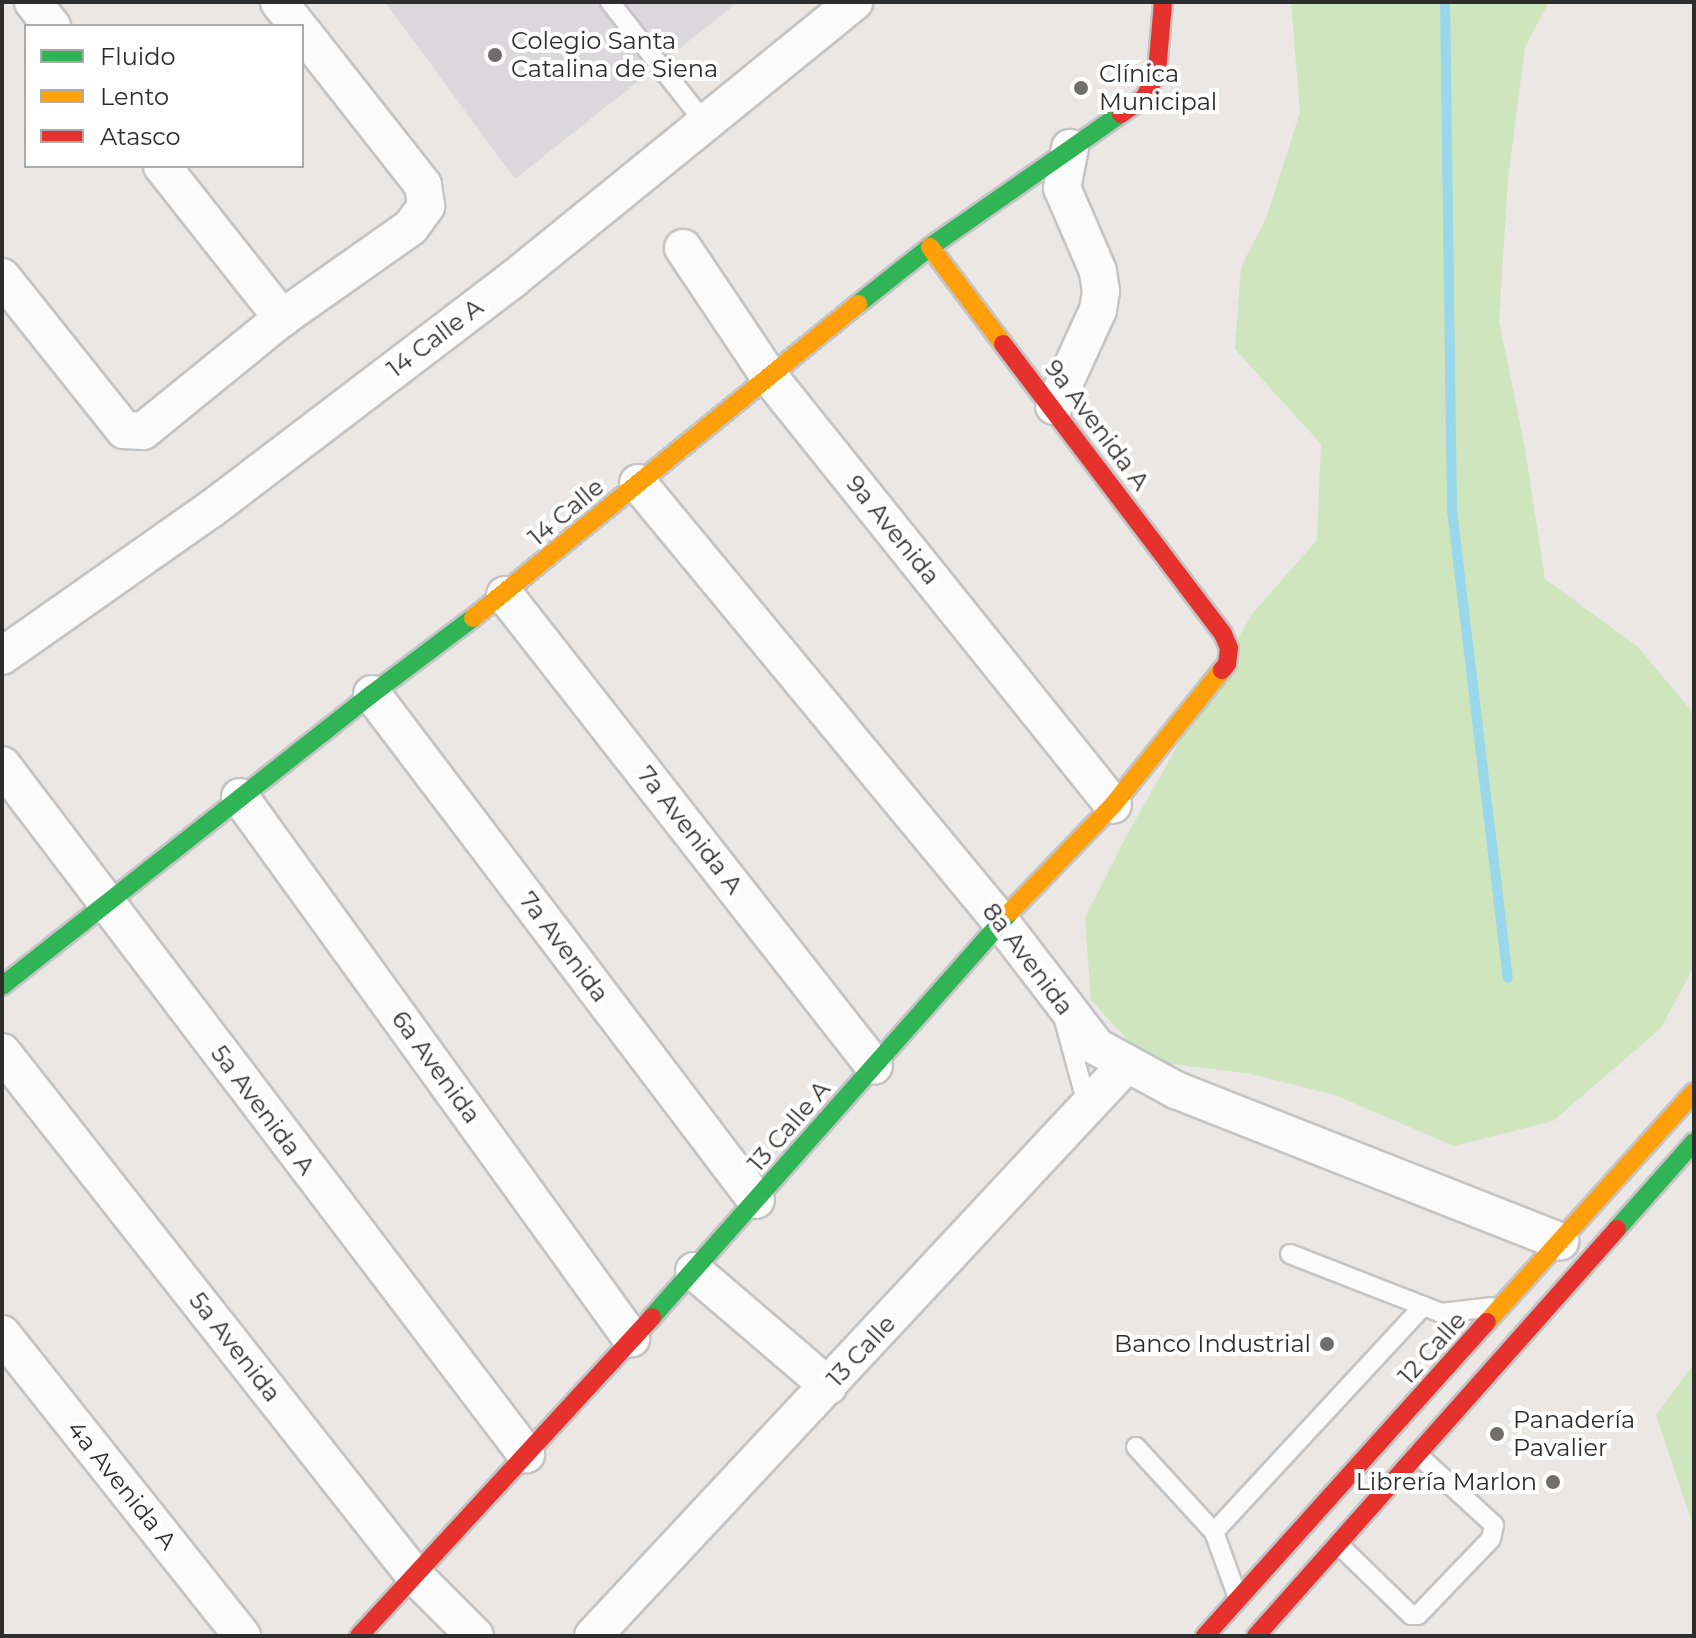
<!DOCTYPE html>
<html>
<head>
<meta charset="utf-8">
<style>
	body { margin:0 }
	#map { position:relative; width:1696px; height:1638px; overflow:hidden; background:#eae7e4; font-family:Montserrat,sans-serif }
	div>[style] { position:absolute }
	.industrial>* { inset:0; background:#dbd8db }
	.green>* { inset:0; background:#cee5be }
	.stream>* { height:10px; margin:-5px; padding:0 5px; transform-origin:5px; border-radius:5px; background:#99d8ea }
	.roads { filter:drop-shadow(2px 0 #c4c4c4) drop-shadow(-2px 0 #c4c4c4) drop-shadow(0 2px #c4c4c4) drop-shadow(0 -2px #c4c4c4) }
	.lane>* { height:18px; margin:-9px; padding:0 9px; transform-origin:9px; border-radius:9px; background:#fcfbfb }
	.street>* { height:36px; margin:-18px; padding:0 18px; transform-origin:18px; border-radius:18px; background:#fcfbfb }
	.fast>* { height:18px; margin:-9px; padding:0 9px; transform-origin:9px; border-radius:9px; background:#30b455 }
	.slow>* { height:18px; margin:-9px; padding:0 9px; transform-origin:9px; border-radius:9px; background:#ff9f0a }
	.jam>* { height:18px; margin:-9px; padding:0 9px; transform-origin:9px; border-radius:9px; background:#e5322d }
	.dots>* { width:22px; height:22px; translate:-50% -50%; box-sizing:border-box; border:4px solid #fff; border-radius:50% }
	span { translate:-50% -50%; white-space:nowrap; text-align:center; line-height:1.15; -webkit-text-stroke:8px #fff; paint-order:stroke }
	.poi-label { font-size:24px; color:#2d2d2d }
	.left { translate:0 -50%; text-align:left }
	.right { translate:-100% -50%; text-align:right }
	.street-label { font-size:24px; color:#2d2d2d }
	.frame { position:absolute; inset:0; border:4px solid #2d2d2d; pointer-events:none }
	.legend { position:absolute; left:24px; top:24px; width:280px; height:144px; box-sizing:border-box; background:#fff; border:2px solid #ababab; margin:0; padding:10px 14px; list-style:none; font-size:24px; color:#2d2d2d }
	.legend li { display:flex; align-items:center; gap:16px; height:40px }
	.legend b { width:40px; border:2px solid #ababab }
</style>
</head>
<body>
<div id="map">
	<div class="industrial">
		<div style="clip-path:polygon(385px 2px,738px 2px,515px 179px)"></div>
	</div>
	<div class="green">
		<div style="clip-path:polygon(1291px 2px,1549px 2px,1525px 47px,1508px 179px,1499px 321px,1525px 448px,1545px 579px,1638px 647px,1694px 714px,1694px 966px,1661px 1028px,1553px 1121px,1454px 1146px,1335px 1095px,1247px 1073px,1147px 1061px,1091px 1000px,1085px 918px,1128px 833px,1252px 614px,1317px 540px,1321px 444px,1235px 349px,1241px 267px,1267px 216px,1300px 112px)"></div>
		<div style="clip-path:polygon(1694px 1363px,1694px 1528px,1656px 1415px)"></div>
	</div>
	<div class="stream">
		<div style="left:1445px;top:2px;width:508px;rotate:89.21deg"></div>
		<div style="left:1452px;top:510px;width:471px;rotate:83.2deg"></div>
	</div>
	<div class="roads">
		<div class="lane">
			<div style="left:610px;top:2px;width:154px;rotate:51.9deg"></div>
			<div style="left:1064px;top:1020px;width:91px;rotate:74.7deg"></div>
			<div style="left:1290px;top:1254px;width:162px;rotate:21.3deg"></div>
			<div style="left:1441px;top:1313px;width:50px;rotate:-6.8deg"></div>
			<div style="left:1136px;top:1447px;width:115px;rotate:47.5deg"></div>
			<div style="left:1214px;top:1532px;width:70px;rotate:70deg"></div>
			<div style="left:1214px;top:1532px;width:308px;rotate:-47.2deg"></div>
			<div style="left:1338px;top:1544px;width:102px;rotate:44.2deg"></div>
			<div style="left:1411px;top:1615px;width:7px"></div>
			<div style="left:1418px;top:1615px;width:105px;rotate:-46.2deg"></div>
			<div style="left:1491px;top:1539px;width:14px;rotate:-78deg"></div>
			<div style="left:1494px;top:1525px;width:105px;rotate:-137.3deg"></div>
		</div>
		<div class="street">
			<div style="left:33px;top:2px;width:31px;rotate:52deg"></div>
			<div style="left:279px;top:2px;width:31px;rotate:52deg"></div>
			<div style="left:162px;top:166px;width:194px;rotate:51.7deg"></div>
			<div style="left:683px;top:248px;width:153px;rotate:56.2deg"></div>
			<div style="left:768px;top:375px;width:551px;rotate:51.26deg"></div>
			<div style="left:2px;top:277px;width:196px;rotate:51.4deg"></div>
			<div style="left:124px;top:430px;width:19px;rotate:3deg"></div>
			<div style="left:143px;top:431px;width:179px;rotate:-39.1deg"></div>
			<div style="left:282px;top:318px;width:158px;rotate:-35.2deg"></div>
			<div style="left:411px;top:227px;width:26px;rotate:-54deg"></div>
			<div style="left:426px;top:206px;width:21px;rotate:-98deg"></div>
			<div style="left:423px;top:185px;width:196px;rotate:-128.2deg"></div>
			<div style="left:1054px;top:406px;width:106px;rotate:-65.4deg"></div>
			<div style="left:1098px;top:310px;width:19px;rotate:-81deg"></div>
			<div style="left:1101px;top:291px;width:20px;rotate:-99deg"></div>
			<div style="left:1098px;top:271px;width:90px;rotate:-113.4deg"></div>
			<div style="left:1062px;top:188px;width:41px;rotate:-78.7deg"></div>
			<div style="left:638px;top:483px;width:570px;rotate:50.41deg"></div>
			<div style="left:1001px;top:922px;width:158px;rotate:52.5deg"></div>
			<div style="left:1097px;top:1047px;width:90px;rotate:28.6deg"></div>
			<div style="left:1176px;top:1090px;width:413px;rotate:21.5deg"></div>
			<div style="left:505px;top:595px;width:598px;rotate:51.92deg"></div>
			<div style="left:2px;top:656px;width:254px;rotate:-35.1deg"></div>
			<div style="left:210px;top:510px;width:380px;rotate:-37.3deg"></div>
			<div style="left:512px;top:280px;width:441px;rotate:-39.1deg"></div>
			<div style="left:372px;top:694px;width:635px;rotate:52.81deg"></div>
			<div style="left:2px;top:765px;width:866px;rotate:52.75deg"></div>
			<div style="left:240px;top:797px;width:668px;rotate:54.14deg"></div>
			<div style="left:2px;top:1052px;width:666px;rotate:51.77deg"></div>
			<div style="left:414px;top:1575px;width:86px;rotate:45deg"></div>
			<div style="left:694px;top:1271px;width:177px;rotate:40.6deg"></div>
			<div style="left:2px;top:1334px;width:386px;rotate:51.5deg"></div>
			<div style="left:593px;top:1636px;width:783px;rotate:-46.97deg"></div>
		</div>
		<div class="fast">
			<div style="left:858px;top:304px;width:92px;rotate:-38.4deg"></div>
			<div style="left:930px;top:247px;width:233px;rotate:-34.9deg"></div>
			<div style="left:2px;top:986px;width:471px;rotate:-38.3deg"></div>
			<div style="left:372px;top:694px;width:126px;rotate:-37deg"></div>
			<div style="left:1617px;top:1229px;width:116px;rotate:-48.5deg"></div>
			<div style="left:652px;top:1317px;width:541px;rotate:-48.52deg"></div>
		</div>
		<div class="slow">
			<div style="left:930px;top:247px;width:121px;rotate:53deg"></div>
			<div style="left:473px;top:618px;width:497px;rotate:-39.2deg"></div>
			<div style="left:1010px;top:912px;width:149px;rotate:-46.1deg"></div>
			<div style="left:1113px;top:805px;width:174px;rotate:-51.1deg"></div>
			<div style="left:1487px;top:1322px;width:309px;rotate:-48deg"></div>
		</div>
		<div class="jam">
			<div style="left:1121px;top:114px;width:29px;rotate:-35deg"></div>
			<div style="left:1145px;top:97px;width:28px;rotate:-64deg"></div>
			<div style="left:1157px;top:72px;width:70px;rotate:-85.1deg"></div>
			<div style="left:1003px;top:344px;width:364px;rotate:52.8deg"></div>
			<div style="left:1223px;top:634px;width:15px;rotate:67deg"></div>
			<div style="left:1229px;top:648px;width:16px;rotate:97deg"></div>
			<div style="left:1227px;top:664px;width:8px;rotate:130deg"></div>
			<div style="left:359px;top:1636px;width:433px;rotate:-47.4deg"></div>
			<div style="left:1205px;top:1636px;width:422px;rotate:-48.1deg"></div>
			<div style="left:1256px;top:1636px;width:544px;rotate:-48.43deg"></div>
		</div>
	</div>
	<div class="dots">
		<div style="left:495px;top:55px;background:#6f6e6d"></div>
		<div style="left:1081px;top:88px;background:#6f6e6d"></div>
		<div style="left:1327px;top:1344px;background:#6f6e6d"></div>
		<div style="left:1497px;top:1434px;background:#6f6e6d"></div>
		<div style="left:1553px;top:1482px;background:#6f6e6d"></div>
	</div>
	<div class="poi-label">
		<span class="left" style="left:511px;top:55px">Colegio Santa<br>Catalina de Siena</span>
		<span class="left" style="left:1099px;top:88px">Clínica<br>Municipal</span>
		<span class="right" style="left:1311px;top:1344px">Banco Industrial</span>
		<span class="left" style="left:1513px;top:1434px">Panadería<br>Pavalier</span>
		<span class="right" style="left:1537px;top:1482px">Librería Marlon</span>
	</div>
	<div class="street-label">
		<span style="left:435px;top:338px;rotate:-37deg">14 Calle A</span>
		<span style="left:1097px;top:425px;rotate:53deg">9a Avenida A</span>
		<span style="left:566px;top:512px;rotate:-40deg">14 Calle</span>
		<span style="left:893px;top:530px;rotate:51deg">9a Avenida</span>
		<span style="left:690px;top:830px;rotate:52deg">7a Avenida A</span>
		<span style="left:564px;top:947px;rotate:53deg">7a Avenida</span>
		<span style="left:1028px;top:959px;rotate:53deg">8a Avenida</span>
		<span style="left:436px;top:1067px;rotate:54deg">6a Avenida</span>
		<span style="left:263px;top:1110px;rotate:53deg">5a Avenida A</span>
		<span style="left:789px;top:1126px;rotate:-49deg">13 Calle A</span>
		<span style="left:235px;top:1347px;rotate:52deg">5a Avenida</span>
		<span style="left:1432px;top:1348px;rotate:-48deg">12 Calle</span>
		<span style="left:861px;top:1351px;rotate:-47deg">13 Calle</span>
		<span style="left:122px;top:1485px;rotate:51deg">4a Avenida A</span>
	</div>
	<div class="frame"></div>
	<ul class="legend">
	<li><b style="height:10px;background:#30b455"></b>Fluido</li>
	<li><b style="height:10px;background:#ff9f0a"></b>Lento</li>
	<li><b style="height:10px;background:#e5322d"></b>Atasco</li>
	</ul>
</div>
</body>
</html>
